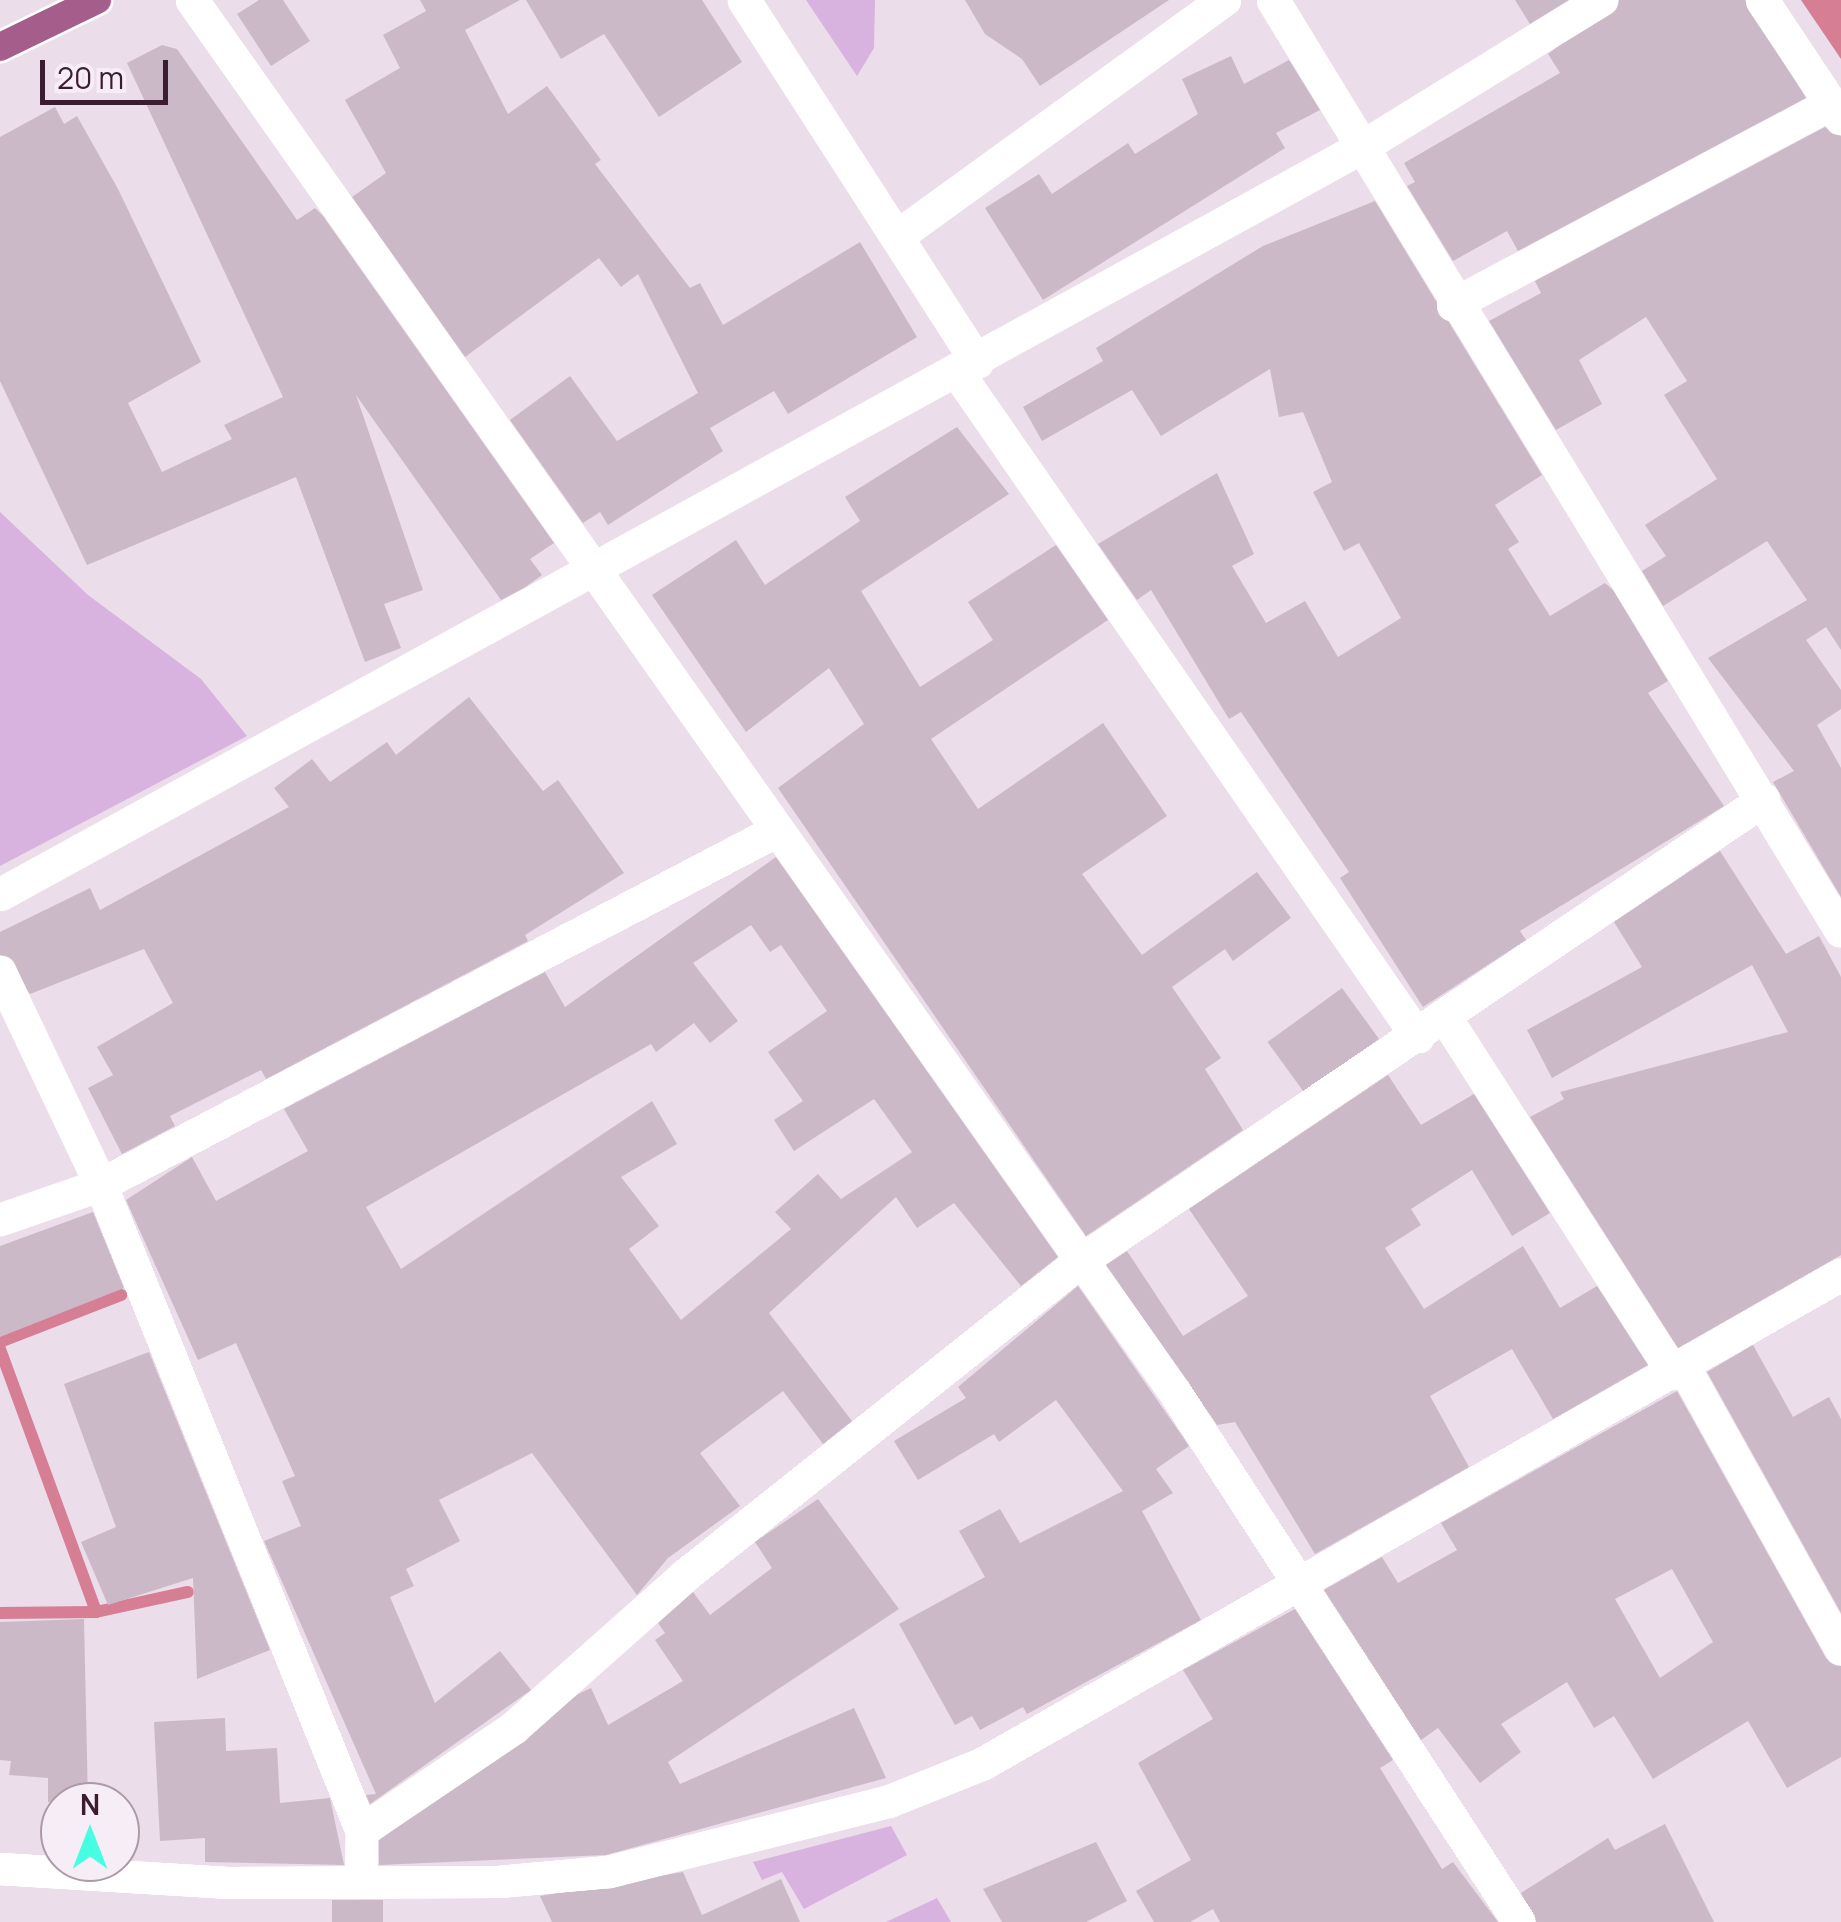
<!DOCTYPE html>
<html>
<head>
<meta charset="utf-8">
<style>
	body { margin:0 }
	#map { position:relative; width:1841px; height:1922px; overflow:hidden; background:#ebdde9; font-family:Manrope,sans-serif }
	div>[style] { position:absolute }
	.green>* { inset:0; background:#d9b3df }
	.water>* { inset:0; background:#d67e94 }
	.stream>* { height:12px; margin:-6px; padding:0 6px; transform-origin:6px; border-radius:6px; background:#d67e94 }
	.building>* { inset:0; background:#cbb9c8; transform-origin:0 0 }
	.roads { filter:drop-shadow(2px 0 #fff) drop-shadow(-2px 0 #fff) drop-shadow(0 2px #fff) drop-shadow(0 -2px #fff) }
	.minor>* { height:28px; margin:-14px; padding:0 14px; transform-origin:14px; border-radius:14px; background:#fff }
	.tertiary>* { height:28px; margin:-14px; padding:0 14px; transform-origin:14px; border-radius:14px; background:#fff }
	.primary>* { height:28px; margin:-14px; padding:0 14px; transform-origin:14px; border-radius:14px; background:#a55d8c }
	span { translate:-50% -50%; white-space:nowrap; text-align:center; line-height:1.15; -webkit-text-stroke:8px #f7edf6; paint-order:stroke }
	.north { position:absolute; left:40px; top:1782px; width:100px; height:100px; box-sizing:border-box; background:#f7edf6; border:2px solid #ac9aa7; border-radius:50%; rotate:0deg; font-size:28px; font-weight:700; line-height:40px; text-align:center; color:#3b1d31 }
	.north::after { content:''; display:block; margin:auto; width:35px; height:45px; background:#46ffe3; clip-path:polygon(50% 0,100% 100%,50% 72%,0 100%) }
	.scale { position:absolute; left:40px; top:60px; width:128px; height:45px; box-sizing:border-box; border:5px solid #3b1d31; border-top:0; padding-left:12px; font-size:30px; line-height:35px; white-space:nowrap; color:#3b1d31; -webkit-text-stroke:8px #f7edf6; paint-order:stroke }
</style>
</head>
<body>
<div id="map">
	<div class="green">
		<div style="clip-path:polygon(806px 0,875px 0,874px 48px,857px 76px)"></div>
		<div style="clip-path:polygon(0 512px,88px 595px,201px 679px,247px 736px,0 866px)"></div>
		<div style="clip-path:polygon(891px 1826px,907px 1855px,804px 1909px,782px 1872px,762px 1880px,753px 1862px)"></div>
		<div style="clip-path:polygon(937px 1898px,951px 1922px,886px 1922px)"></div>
	</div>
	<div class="water">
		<div style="clip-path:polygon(1801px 0,1841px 0,1841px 59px)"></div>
	</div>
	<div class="stream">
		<div style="left:0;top:1342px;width:130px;rotate:-21.2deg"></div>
		<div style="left:0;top:1349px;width:280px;rotate:69.9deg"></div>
		<div style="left:96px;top:1612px;width:94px;rotate:-12.3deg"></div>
		<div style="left:0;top:1613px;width:96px;rotate:-0.6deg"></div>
	</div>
	<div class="building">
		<div style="clip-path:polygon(259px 0,283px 0,310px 41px,271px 66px,237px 14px)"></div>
		<div style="clip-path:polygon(420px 0,520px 0,465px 30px,508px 114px,547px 86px,601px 160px,595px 164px,690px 288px,700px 283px,723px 325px,860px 242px,917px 337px,788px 414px,774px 391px,710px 428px,723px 451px,608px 525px,600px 512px,583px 523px,510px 420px,570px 376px,617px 441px,698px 393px,638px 274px,621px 287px,599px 258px,465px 357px,352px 197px,386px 173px,345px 100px,400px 68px,383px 35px,426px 11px)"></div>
		<div style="clip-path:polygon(526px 0,702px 0,742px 62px,659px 117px,604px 34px,561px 59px)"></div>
		<div style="clip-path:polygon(965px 0,1169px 0,1040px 86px,1022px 59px,985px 34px)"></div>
		<div style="clip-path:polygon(1515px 0,1569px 0,1530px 24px)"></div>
		<div style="clip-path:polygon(1619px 0,1745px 0,1806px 98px,1518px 251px,1507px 231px,1453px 261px,1407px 186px,1415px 182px,1404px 163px,1560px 73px,1548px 54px)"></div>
		<div style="clip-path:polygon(162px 45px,177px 49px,297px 220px,315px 208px,323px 216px,554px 543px,530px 559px,542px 575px,524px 588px,501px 600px,356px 395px,423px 590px,384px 604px,401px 648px,365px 662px,296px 477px,87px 565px,0 381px,0 137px,55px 107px,64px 124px,77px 116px,118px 189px,201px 362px,128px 403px,162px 472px,232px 439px,224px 425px,283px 397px,127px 63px)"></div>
		<div style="clip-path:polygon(1231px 56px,1244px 84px,1289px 60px,1320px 110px,1276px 133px,1285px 148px,1043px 300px,985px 208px,1039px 174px,1052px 194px,1128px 143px,1135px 154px,1198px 114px,1182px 79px)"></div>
		<div style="clip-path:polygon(1825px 127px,1841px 136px,1841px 650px,1826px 627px,1806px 640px,1841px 690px,1841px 709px,1817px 725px,1841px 768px,1841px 897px,1773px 782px,1794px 771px,1708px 658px,1807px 600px,1767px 541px,1663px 606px,1642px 571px,1666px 556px,1645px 525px,1717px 479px,1664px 395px,1687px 381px,1646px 317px,1579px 360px,1602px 404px,1556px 430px,1489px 321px,1541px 293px,1535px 281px)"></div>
		<div style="clip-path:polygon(1375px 201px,1542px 475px,1495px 505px,1519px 542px,1508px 549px,1550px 616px,1605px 583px,1613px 590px,1668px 681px,1648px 693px,1724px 806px,1520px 931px,1526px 940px,1423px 1007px,1340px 878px,1349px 872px,1241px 712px,1229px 719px,1151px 590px,1137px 600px,1098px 544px,1217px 473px,1254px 554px,1232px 566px,1266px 623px,1305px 601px,1338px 657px,1401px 618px,1359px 543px,1344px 551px,1313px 492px,1332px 482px,1303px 412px,1279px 417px,1270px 369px,1161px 436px,1132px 390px,1042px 441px,1023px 407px,1103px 361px,1096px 348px,1263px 246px)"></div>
		<div style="clip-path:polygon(957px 427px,1009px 494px,861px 591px,920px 687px,993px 640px,968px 602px,1056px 545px,1108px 620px,931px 739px,978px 809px,1103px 723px,1167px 816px,1082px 874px,1142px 955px,1257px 872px,1291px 918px,1233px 961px,1225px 949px,1172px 987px,1221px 1058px,1205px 1069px,1243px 1130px,1086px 1236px,778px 788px,864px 724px,829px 668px,746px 732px,652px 595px,736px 540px,765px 585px,860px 521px,845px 497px)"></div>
		<div style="clip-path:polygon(469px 697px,543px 791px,558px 780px,624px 873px,525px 935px,528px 941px,266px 1079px,261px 1070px,170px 1116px,175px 1126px,122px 1154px,88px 1088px,113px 1075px,97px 1047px,173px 1003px,144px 949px,30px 994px,0 955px,0 932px,90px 888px,100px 910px,289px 807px,274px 788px,312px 759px,330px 782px,387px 742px,396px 755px)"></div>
		<div style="clip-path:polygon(1720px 851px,1786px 954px,1819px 936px,1841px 977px,1841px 1255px,1678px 1348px,1530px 1117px,1564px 1099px,1560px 1092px,1788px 1032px,1752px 965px,1552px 1078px,1527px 1030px,1642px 967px,1614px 922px)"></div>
		<div style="clip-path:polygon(evenodd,776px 857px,1058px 1257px,1021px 1286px,954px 1203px,917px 1228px,896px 1197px,769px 1313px,852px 1421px,823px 1444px,783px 1391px,700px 1453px,740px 1506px,668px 1558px,637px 1595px,532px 1453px,439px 1500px,460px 1541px,406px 1569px,414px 1586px,390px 1597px,435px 1703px,500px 1651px,531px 1690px,370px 1804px,366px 1795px,376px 1794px,264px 1541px,301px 1526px,282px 1481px,295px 1476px,236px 1343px,198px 1360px,126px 1200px,192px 1157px,216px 1201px,308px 1151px,284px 1109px,545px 972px,565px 1007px,776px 857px,751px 925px,770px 952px,781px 945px,827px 1011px,768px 1052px,803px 1101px,774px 1120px,794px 1151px,874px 1099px,912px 1152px,841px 1199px,818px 1174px,775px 1212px,791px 1229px,681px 1320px,629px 1249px,659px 1226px,621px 1177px,677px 1144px,652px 1101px,401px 1269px,366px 1207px,651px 1044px,656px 1052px,694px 1023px,710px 1043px,738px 1021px,693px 963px,751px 925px)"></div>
		<div style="left:1342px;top:988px;width:63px;height:92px;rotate:54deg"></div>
		<div style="clip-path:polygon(1388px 1075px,1421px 1125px,1474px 1094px,1550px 1213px,1512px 1236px,1472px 1170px,1411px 1209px,1421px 1225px,1385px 1248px,1424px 1309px,1523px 1246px,1560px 1308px,1597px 1286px,1648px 1365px,1553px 1419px,1512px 1349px,1430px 1396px,1469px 1467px,1315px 1554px,1235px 1422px,1217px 1425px,1106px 1265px,1127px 1251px,1183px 1336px,1248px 1296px,1189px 1209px)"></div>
		<div style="clip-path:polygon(93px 1212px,124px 1288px,0 1337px,0 1246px)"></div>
		<div style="clip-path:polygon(1078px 1286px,1189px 1446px,1156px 1469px,1173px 1493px,1142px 1511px,1201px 1620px,1027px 1714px,1023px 1707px,980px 1730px,972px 1716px,955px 1725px,899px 1624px,985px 1577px,959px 1531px,1000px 1509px,1020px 1543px,1123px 1491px,1056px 1400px,999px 1442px,994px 1434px,918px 1480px,894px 1441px,966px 1398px,958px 1387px)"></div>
		<div style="clip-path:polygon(1753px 1345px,1793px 1417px,1829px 1397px,1841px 1419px,1841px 1613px,1707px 1372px)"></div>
		<div style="clip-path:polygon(149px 1352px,270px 1650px,197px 1679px,193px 1578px,108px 1605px,81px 1542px,116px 1527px,64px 1384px)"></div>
		<div style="clip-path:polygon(evenodd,1677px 1391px,1826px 1658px,1841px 1666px,1841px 1757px,1787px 1788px,1748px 1721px,1653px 1779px,1614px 1716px,1594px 1728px,1567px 1682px,1501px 1724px,1521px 1752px,1480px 1783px,1438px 1728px,1421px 1740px,1324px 1590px,1382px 1557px,1398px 1583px,1457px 1550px,1441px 1523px,1677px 1391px,1672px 1569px,1713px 1642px,1660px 1678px,1615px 1599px,1672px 1569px)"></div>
		<div style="clip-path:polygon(818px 1499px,899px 1609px,668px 1762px,680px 1784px,854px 1708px,886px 1778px,606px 1855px,379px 1865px,379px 1840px,578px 1694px,591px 1688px,608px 1725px,683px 1681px,655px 1640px,665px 1633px,658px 1623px,693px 1592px,710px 1615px,772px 1568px,755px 1542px)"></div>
		<div style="clip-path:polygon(1295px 1609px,1393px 1760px,1380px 1768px,1442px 1869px,1453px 1862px,1498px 1922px,1220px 1922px,1213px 1909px,1190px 1922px,1154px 1922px,1136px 1891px,1191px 1860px,1138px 1763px,1213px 1719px,1183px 1670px)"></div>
		<div style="clip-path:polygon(84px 1619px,88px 1802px,48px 1802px,48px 1778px,9px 1775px,11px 1761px,0 1760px,0 1622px)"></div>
		<div style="clip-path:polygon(225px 1718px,226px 1751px,277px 1748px,280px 1803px,330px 1798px,344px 1865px,205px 1862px,205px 1838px,160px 1841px,154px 1722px)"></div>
		<div style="clip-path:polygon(1665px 1824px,1714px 1922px,1536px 1922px,1521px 1893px,1608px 1838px,1615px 1850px)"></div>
		<div style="clip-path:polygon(1096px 1842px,1127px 1901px,1086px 1922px,1002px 1922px,983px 1889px)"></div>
		<div style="clip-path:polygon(683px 1872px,702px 1915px,781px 1879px,800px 1922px,552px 1922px,540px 1896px)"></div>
		<div style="left:332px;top:1900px;width:51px;height:22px"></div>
	</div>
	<div class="roads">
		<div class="minor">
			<div style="left:192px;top:0;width:1706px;rotate:54.78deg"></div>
			<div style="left:1176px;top:1394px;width:630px;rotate:56.99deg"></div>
			<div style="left:1273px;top:0;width:1091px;rotate:58.61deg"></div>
			<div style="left:1762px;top:0;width:143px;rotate:56.4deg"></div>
			<div style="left:897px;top:237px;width:405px;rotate:-35.9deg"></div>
			<div style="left:1453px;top:305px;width:428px;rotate:-28deg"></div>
			<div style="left:958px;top:373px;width:808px;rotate:55.29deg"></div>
			<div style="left:0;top:895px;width:1553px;rotate:-28.76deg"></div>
			<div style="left:1361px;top:148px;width:283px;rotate:-31.6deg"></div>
			<div style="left:0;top:972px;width:236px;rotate:64.6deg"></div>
			<div style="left:101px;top:1185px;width:697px;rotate:68deg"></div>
			<div style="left:362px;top:1831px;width:46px;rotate:91.2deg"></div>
			<div style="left:1445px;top:1017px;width:424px;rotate:57.3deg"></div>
			<div style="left:0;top:1220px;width:107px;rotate:-19.1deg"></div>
			<div style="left:101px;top:1185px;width:759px;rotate:-27.65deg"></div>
			<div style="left:1684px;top:1367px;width:323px;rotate:60.9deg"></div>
			<div style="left:362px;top:1831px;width:184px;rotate:-34.1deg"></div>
			<div style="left:514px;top:1728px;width:229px;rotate:-41.6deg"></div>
			<div style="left:685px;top:1576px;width:506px;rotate:-38.5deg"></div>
			<div style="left:1081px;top:1261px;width:824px;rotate:-34.02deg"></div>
			<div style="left:0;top:1869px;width:227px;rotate:3.5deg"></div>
			<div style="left:227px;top:1883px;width:272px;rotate:-0.2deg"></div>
			<div style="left:499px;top:1882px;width:110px;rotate:-5.2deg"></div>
			<div style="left:609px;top:1872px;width:288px;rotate:-14.1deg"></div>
			<div style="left:888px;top:1802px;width:102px;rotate:-21.8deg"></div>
			<div style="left:983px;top:1764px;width:988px;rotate:-29.68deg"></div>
		</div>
		<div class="tertiary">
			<div style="left:744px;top:0;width:431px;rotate:57.2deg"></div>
		</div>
		<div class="primary">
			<div style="left:0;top:47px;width:108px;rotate:-25.9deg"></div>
		</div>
	</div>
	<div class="north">N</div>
	<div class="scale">20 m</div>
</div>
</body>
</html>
